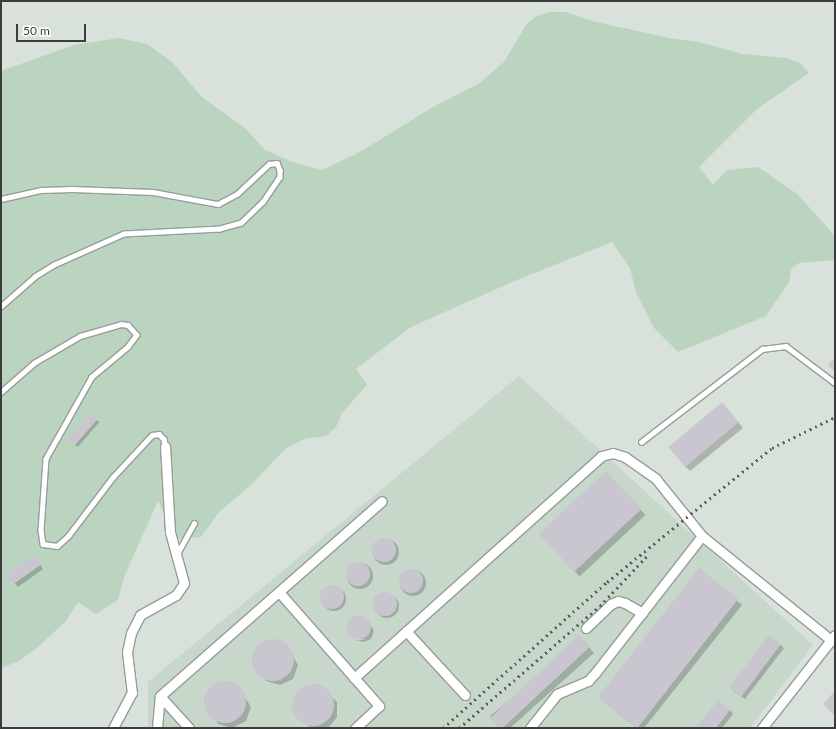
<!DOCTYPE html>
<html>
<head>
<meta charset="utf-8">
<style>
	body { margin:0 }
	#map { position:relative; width:836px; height:729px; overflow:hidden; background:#d8e2da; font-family:Lato,sans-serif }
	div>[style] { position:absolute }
	.built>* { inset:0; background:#c7d7ca }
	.green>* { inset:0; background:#bbd4c0 }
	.shadow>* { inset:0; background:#0003; transform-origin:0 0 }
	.round { border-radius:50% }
	.building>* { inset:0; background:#c9c6d0; transform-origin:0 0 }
	.roads { filter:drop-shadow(1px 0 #959e97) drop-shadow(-1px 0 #959e97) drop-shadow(0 1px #959e97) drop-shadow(0 -1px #959e97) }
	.lane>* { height:4.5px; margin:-2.25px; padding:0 2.25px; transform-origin:2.25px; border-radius:2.25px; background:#fff }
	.street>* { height:9px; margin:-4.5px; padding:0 4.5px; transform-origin:4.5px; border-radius:4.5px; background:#fff }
	.rail>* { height:3px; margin-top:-1.5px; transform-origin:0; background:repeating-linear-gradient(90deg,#5e625f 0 2px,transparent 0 6px) }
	span { translate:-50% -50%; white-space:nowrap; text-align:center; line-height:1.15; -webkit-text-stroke:4px #fff; paint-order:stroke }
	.frame { position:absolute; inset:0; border:2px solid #3a3d3b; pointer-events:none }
	.scale { position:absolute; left:16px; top:24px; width:70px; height:18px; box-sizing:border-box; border:2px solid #3a3d3b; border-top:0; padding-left:5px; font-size:12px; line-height:14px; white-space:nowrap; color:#3a3d3b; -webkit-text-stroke:3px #fff; paint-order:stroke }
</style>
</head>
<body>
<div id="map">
	<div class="built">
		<div style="clip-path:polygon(519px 376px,813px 645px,750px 728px,148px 728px,148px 682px)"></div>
	</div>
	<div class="green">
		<div style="clip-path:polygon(551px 12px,566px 12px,592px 21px,669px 38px,698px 42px,743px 54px,786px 58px,800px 63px,809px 73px,757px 109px,699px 167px,713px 185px,727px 170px,758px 167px,797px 194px,827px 227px,835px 237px,835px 260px,799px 263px,791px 269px,789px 282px,766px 316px,678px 352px,654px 328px,636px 292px,630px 268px,612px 242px,512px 282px,411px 327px,356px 369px,367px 385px,342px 413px,336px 427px,326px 436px,304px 439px,286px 448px,251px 485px,219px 512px,201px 537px,177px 539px,158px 501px,124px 577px,118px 600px,96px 614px,78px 602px,66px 621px,38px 647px,19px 661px,1px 668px,1px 71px,74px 45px,119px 38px,147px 44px,172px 62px,202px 97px,246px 129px,265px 150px,295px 163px,322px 170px,360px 152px,433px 107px,478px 84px,504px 62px,526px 25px,536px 16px)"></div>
	</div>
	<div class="shadow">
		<div style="clip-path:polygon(727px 408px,743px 428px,690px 471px,685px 466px)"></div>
		<div style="left:91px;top:415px;width:11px;height:33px;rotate:41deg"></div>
		<div style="left:610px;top:477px;width:52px;height:90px;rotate:47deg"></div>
		<div class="round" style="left:373px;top:539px;width:26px;height:26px"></div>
		<div style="clip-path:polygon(37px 560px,43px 569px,18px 587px,8px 575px)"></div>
		<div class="round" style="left:347px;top:563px;width:26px;height:26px"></div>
		<div style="clip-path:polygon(699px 570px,742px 605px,644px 728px,637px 728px,603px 701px)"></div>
		<div class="round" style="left:400px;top:570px;width:26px;height:26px"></div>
		<div class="round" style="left:322px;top:587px;width:24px;height:24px"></div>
		<div class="round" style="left:375px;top:594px;width:24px;height:24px"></div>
		<div style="clip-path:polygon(356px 616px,366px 618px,374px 631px,371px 639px,364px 642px,356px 640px,365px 640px,352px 636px,347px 629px,349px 621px)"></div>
		<div style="clip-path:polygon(769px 636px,784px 648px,745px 699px,733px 691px)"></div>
		<div style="clip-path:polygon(273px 640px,287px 646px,298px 665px,293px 679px,280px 685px,266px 681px,253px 663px,258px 647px)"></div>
		<div style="clip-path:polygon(584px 641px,594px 653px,510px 728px,501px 728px,490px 716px)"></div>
		<div style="clip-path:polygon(223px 682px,239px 688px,251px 707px,246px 721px,232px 728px,218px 724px,205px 703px,210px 689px)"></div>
		<div style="clip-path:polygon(306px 686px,321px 686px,337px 702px,337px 717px,328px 728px,311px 728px,294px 713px,294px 698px)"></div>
		<div style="clip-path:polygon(730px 710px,733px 714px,722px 728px,698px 728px)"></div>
	</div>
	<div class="building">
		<div style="clip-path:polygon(835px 358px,835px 372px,828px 365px)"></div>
		<div style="left:722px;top:402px;width:26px;height:70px;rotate:50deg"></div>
		<div style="left:91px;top:413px;width:9px;height:36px;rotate:41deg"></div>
		<div style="left:606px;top:471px;width:52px;height:92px;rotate:47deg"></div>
		<div class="round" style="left:372px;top:538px;width:24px;height:24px"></div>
		<div style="left:34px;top:555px;width:12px;height:34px;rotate:55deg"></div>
		<div class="round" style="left:346px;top:562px;width:24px;height:24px"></div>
		<div style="left:699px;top:568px;width:50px;height:164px;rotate:38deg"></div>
		<div class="round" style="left:399px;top:569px;width:24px;height:24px"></div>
		<div class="round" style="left:320px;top:585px;width:24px;height:24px"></div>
		<div class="round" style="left:373px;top:592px;width:24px;height:24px"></div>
		<div class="round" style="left:347px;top:615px;width:24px;height:24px"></div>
		<div style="left:579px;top:635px;width:16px;height:122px;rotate:47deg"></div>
		<div style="left:769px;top:635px;width:15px;height:66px;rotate:37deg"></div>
		<div class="round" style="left:252px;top:639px;width:42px;height:42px"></div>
		<div class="round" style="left:204px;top:681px;width:42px;height:42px"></div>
		<div class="round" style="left:292px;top:684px;width:42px;height:42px"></div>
		<div style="clip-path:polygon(835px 691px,835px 711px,833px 714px,823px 704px)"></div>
		<div style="clip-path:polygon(718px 700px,730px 710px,716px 728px,696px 728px)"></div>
	</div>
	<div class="roads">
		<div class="lane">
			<div style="left:1px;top:199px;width:41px;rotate:-12.7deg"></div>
			<div style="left:41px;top:190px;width:31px;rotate:-2deg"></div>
			<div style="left:72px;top:189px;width:81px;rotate:2.1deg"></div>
			<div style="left:153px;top:192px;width:66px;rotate:10.5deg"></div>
			<div style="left:218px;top:204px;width:21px;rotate:-28deg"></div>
			<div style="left:237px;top:194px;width:44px;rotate:-43.2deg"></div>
			<div style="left:269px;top:164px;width:8px;rotate:-7deg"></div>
			<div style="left:277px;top:163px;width:8px;rotate:67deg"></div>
			<div style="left:280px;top:170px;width:7px;rotate:90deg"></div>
			<div style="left:280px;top:177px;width:30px;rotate:124deg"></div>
			<div style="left:263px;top:202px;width:30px;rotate:136deg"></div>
			<div style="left:241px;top:223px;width:22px;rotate:164deg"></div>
			<div style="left:220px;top:229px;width:96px;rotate:177deg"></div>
			<div style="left:124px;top:234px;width:77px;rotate:156.1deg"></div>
			<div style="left:54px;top:265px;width:22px;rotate:148deg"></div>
			<div style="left:35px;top:277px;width:45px;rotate:138.6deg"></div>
			<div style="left:1px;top:392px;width:44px;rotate:-41.3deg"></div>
			<div style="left:34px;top:363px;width:53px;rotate:-30.4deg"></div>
			<div style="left:80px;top:336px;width:43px;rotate:-16.3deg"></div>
			<div style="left:121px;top:324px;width:7px;rotate:8deg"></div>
			<div style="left:128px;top:325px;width:13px;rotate:48deg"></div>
			<div style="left:137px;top:335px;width:15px;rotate:127deg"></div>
			<div style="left:128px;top:347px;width:47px;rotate:140.2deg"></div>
			<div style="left:92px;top:377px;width:94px;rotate:119.3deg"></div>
			<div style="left:46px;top:459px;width:71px;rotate:94deg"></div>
			<div style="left:41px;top:530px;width:14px;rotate:82deg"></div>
			<div style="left:43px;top:544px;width:14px;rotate:8deg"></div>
			<div style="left:57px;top:546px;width:15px;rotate:-42deg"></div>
			<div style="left:68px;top:536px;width:74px;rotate:-52.7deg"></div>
			<div style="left:113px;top:477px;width:57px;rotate:-47.1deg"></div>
			<div style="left:152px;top:435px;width:7px;rotate:-8deg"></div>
			<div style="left:159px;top:434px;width:7px;rotate:45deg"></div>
			<div style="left:164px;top:439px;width:7px;rotate:82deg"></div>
			<div style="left:641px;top:442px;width:153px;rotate:-37.5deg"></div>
			<div style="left:762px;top:349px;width:24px;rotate:-7deg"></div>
			<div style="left:786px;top:346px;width:61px;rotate:37.1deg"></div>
			<div style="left:177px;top:554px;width:35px;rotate:-61deg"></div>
		</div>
		<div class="street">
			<div style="left:279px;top:592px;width:152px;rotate:48.7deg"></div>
			<div style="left:379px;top:706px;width:33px;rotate:137deg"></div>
			<div style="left:586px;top:628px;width:35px;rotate:-44deg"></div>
			<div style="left:611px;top:604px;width:8px;rotate:-23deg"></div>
			<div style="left:618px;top:601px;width:7px;rotate:16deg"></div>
			<div style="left:625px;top:603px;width:20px;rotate:30deg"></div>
			<div style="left:406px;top:631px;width:87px;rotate:47.3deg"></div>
			<div style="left:354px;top:678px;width:332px;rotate:-41.9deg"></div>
			<div style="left:601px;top:456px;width:12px;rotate:-14deg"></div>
			<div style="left:613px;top:453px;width:13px;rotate:18deg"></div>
			<div style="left:625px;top:457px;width:38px;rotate:35deg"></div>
			<div style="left:656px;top:479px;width:73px;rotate:51.1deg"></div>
			<div style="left:702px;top:536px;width:166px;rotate:38.9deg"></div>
			<div style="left:160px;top:696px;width:295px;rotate:-41.3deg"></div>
			<div style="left:113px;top:728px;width:40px;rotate:-62deg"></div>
			<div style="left:132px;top:693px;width:41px;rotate:-97deg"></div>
			<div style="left:127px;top:652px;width:19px;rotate:-78deg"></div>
			<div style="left:131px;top:633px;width:20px;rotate:-63deg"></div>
			<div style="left:140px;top:615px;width:41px;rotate:-29.1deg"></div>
			<div style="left:176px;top:595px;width:14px;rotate:-56deg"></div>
			<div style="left:184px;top:583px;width:53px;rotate:-105.4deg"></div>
			<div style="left:170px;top:532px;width:86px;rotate:-93.3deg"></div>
			<div style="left:157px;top:728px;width:32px;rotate:-85deg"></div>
			<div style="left:160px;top:696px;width:43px;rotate:47.8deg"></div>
			<div style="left:530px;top:728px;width:43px;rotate:-51.5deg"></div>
			<div style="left:557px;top:694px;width:34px;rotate:-23deg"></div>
			<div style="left:588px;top:681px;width:12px;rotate:-48deg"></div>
			<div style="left:596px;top:672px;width:172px;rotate:-52.1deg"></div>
			<div style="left:762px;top:728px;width:118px;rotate:-51.9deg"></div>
		</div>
	</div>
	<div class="rail">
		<div style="left:443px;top:728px;width:220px;rotate:-41.7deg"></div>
		<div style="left:607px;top:582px;width:213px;rotate:-39.1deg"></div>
		<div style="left:772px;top:448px;width:70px;rotate:-26.2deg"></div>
		<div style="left:459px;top:728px;width:186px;rotate:-40.9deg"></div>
		<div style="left:600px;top:606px;width:71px;rotate:-46.7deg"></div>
	</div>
	<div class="frame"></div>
	<div class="scale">50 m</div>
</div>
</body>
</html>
